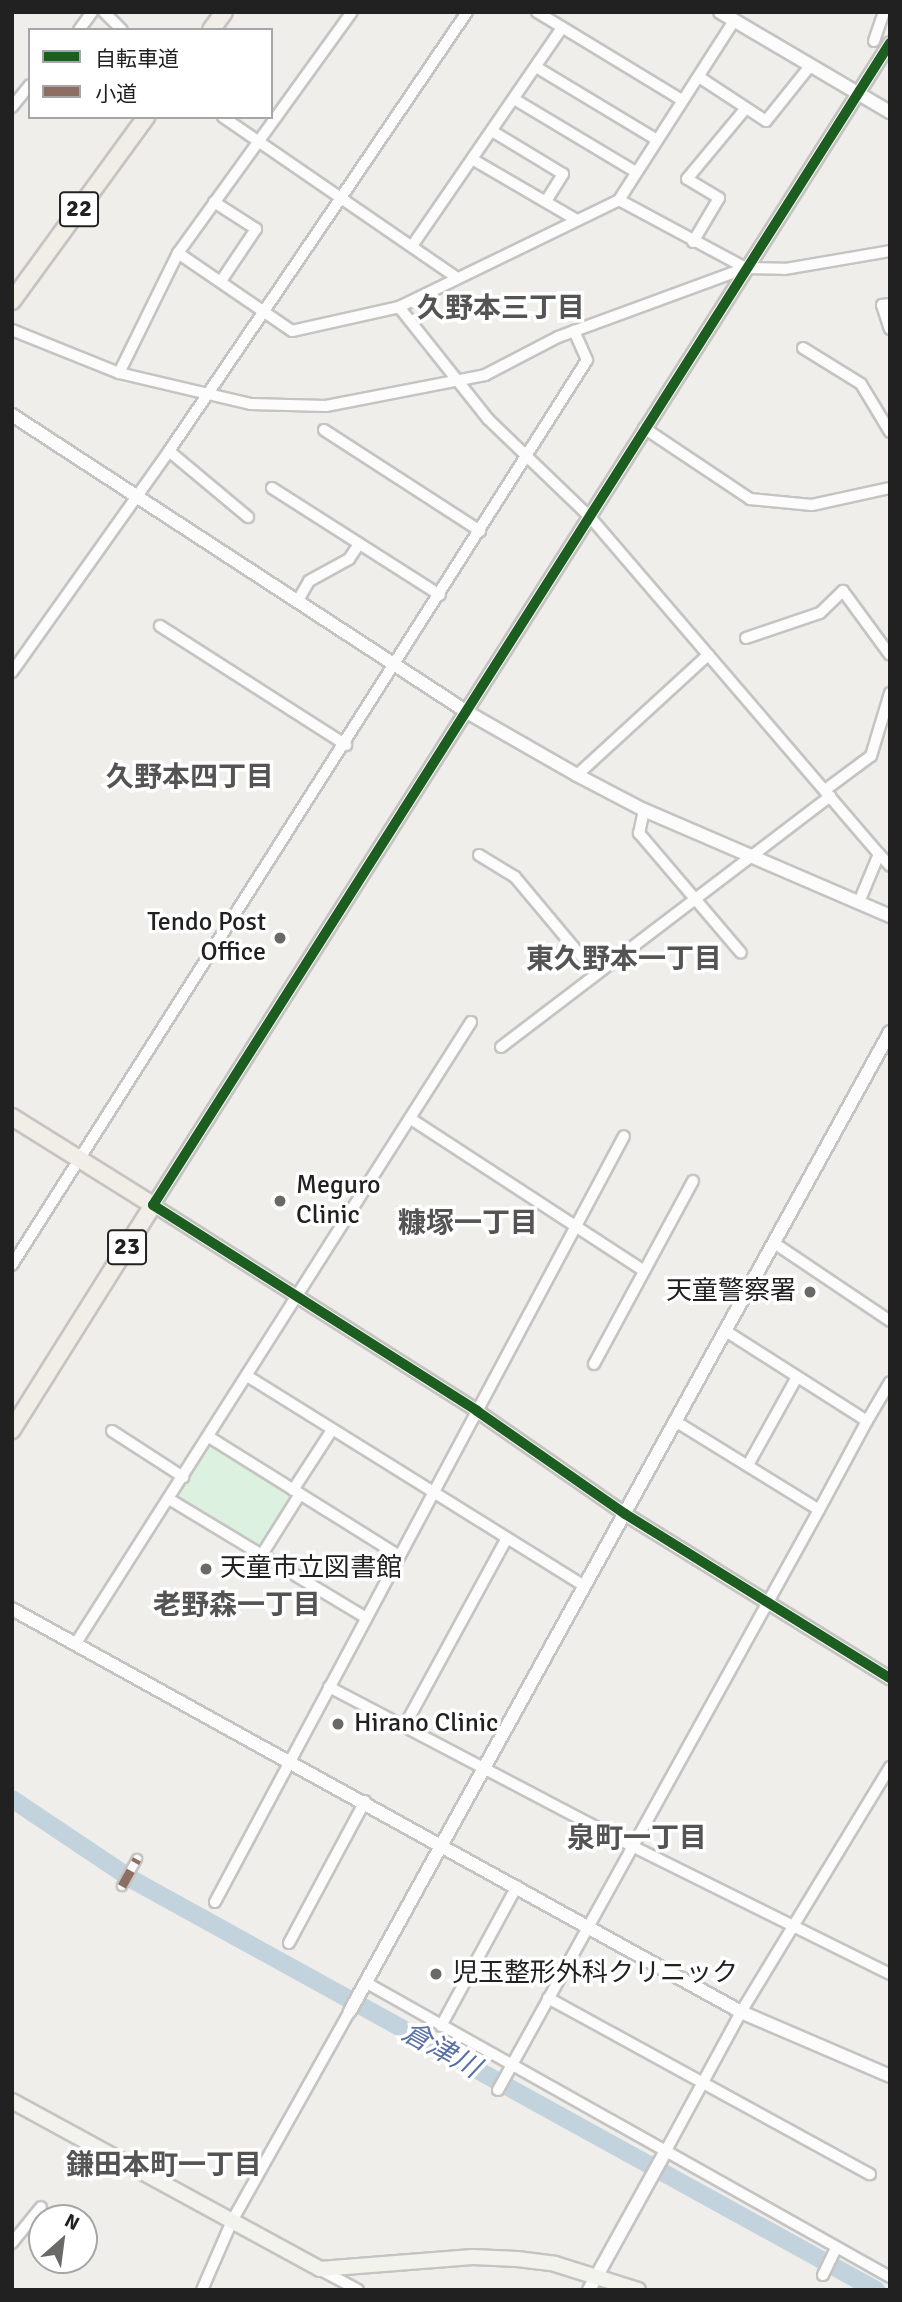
<!DOCTYPE html>
<html>
<head>
<meta charset="utf-8">
<style>
	body { margin:0 }
	#map { position:relative; width:902px; height:2302px; overflow:hidden; background:#efeeea; font-family:Signika,"Noto Sans JP",sans-serif }
	div>[style] { position:absolute }
	.park>* { inset:0; background:#dcf1e0; transform-origin:0 0 }
	.river>* { height:18px; margin:-9px; padding:0 9px; transform-origin:9px; border-radius:9px; background:#c2d3dd }
	.roads { filter:drop-shadow(2px 0 #c5c4c2) drop-shadow(-2px 0 #c5c4c2) drop-shadow(0 2px #c5c4c2) drop-shadow(0 -2px #c5c4c2) }
	.pedestrian>* { height:8px; margin:-4px; padding:0 4px; transform-origin:4px; border-radius:4px; background:#fdfcfc }
	.minor>* { height:10px; margin:-5px; padding:0 5px; transform-origin:5px; border-radius:5px; background:#fdfcfc }
	.tertiary>* { height:12px; margin:-6px; padding:0 6px; transform-origin:6px; border-radius:6px; background:#fdfcfc }
	.secondary>* { height:14px; margin:-7px; padding:0 7px; transform-origin:7px; border-radius:7px; background:#f2f3ed }
	.primary>* { height:16px; margin:-8px; padding:0 8px; transform-origin:8px; border-radius:8px; background:#f0eee7 }
	.quiet>* { height:9px; margin-top:-4.5px; transform-origin:0; background:repeating-linear-gradient(90deg,#8d6e63 0 18px,transparent 0 27px) }
	.cycleway>* { height:10px; margin:-5px; padding:0 5px; transform-origin:5px; border-radius:5px; background:#1b5e20 }
	.dots>* { width:19px; height:19px; translate:-50% -50%; box-sizing:border-box; border:4px solid #fff; border-radius:50% }
	span { translate:-50% -50%; white-space:nowrap; text-align:center; line-height:1.15; -webkit-text-stroke:7px #fff; paint-order:stroke }
	.shield-label span { padding:2px 5px; background:#fff; border:2px solid; border-radius:5px; -webkit-text-stroke-width:0 }
	.shield-label { font-size:24px; color:#212121; font-weight:700 }
	.poi-label { font-size:26px; color:#212121 }
	.right { translate:-100% -50%; text-align:right }
	.left { translate:0 -50%; text-align:left }
	.neighbourhood-label { font-size:28px; color:#545454; font-weight:700 }
	.water-label { font-size:28px; color:#5971a6; font-style:italic }
	.frame { position:absolute; inset:0; border:14px solid #212121; pointer-events:none }
	.legend { position:absolute; left:28px; top:28px; width:245px; height:91px; box-sizing:border-box; background:#fff; border:2px solid #a6a6a6; margin:0; padding:9px 12px; list-style:none; font-size:21px; color:#212121 }
	.legend li { display:flex; align-items:center; gap:14px; height:35px }
	.legend b { width:35px; border:2px solid #a6a6a6 }
	.north { position:absolute; left:28px; top:2204px; width:70px; height:70px; box-sizing:border-box; background:#fff; border:2px solid #a6a6a6; border-radius:50%; rotate:28deg; font-size:19px; font-weight:700; line-height:28px; text-align:center; color:#212121 }
	.north::after { content:''; display:block; margin:auto; width:24px; height:32px; background:#696967; clip-path:polygon(50% 0,100% 100%,50% 72%,0 100%) }
</style>
</head>
<body>
<div id="map">
	<div class="park">
		<div style="left:210px;top:1439px;width:104px;height:72px;rotate:32deg"></div>
	</div>
	<div class="river">
		<div style="left:12px;top:1799px;width:146px;rotate:33.8deg"></div>
		<div style="left:133px;top:1880px;width:849px;rotate:28.89deg"></div>
	</div>
	<div class="roads">
		<div class="pedestrian">
			<div style="left:122px;top:1886px;width:31px;rotate:-61deg"></div>
		</div>
		<div class="minor">
			<div style="left:104px;top:12px;width:25px;rotate:45deg"></div>
			<div style="left:537px;top:12px;width:170px;rotate:31.3deg"></div>
			<div style="left:79px;top:30px;width:22px;rotate:-54deg"></div>
			<div style="left:874px;top:41px;width:31px;rotate:-71deg"></div>
			<div style="left:536px;top:67px;width:141px;rotate:31.1deg"></div>
			<div style="left:699px;top:77px;width:80px;rotate:33.3deg"></div>
			<div style="left:766px;top:121px;width:70px;rotate:-51.3deg"></div>
			<div style="left:514px;top:99px;width:142px;rotate:30.9deg"></div>
			<div style="left:12px;top:107px;width:28px;rotate:-51deg"></div>
			<div style="left:223px;top:117px;width:284px;rotate:34.5deg"></div>
			<div style="left:492px;top:131px;width:83px;rotate:31.2deg"></div>
			<div style="left:563px;top:174px;width:32px;rotate:122deg"></div>
			<div style="left:472px;top:159px;width:119px;rotate:30.2deg"></div>
			<div style="left:619px;top:200px;width:144px;rotate:28.2deg"></div>
			<div style="left:214px;top:202px;width:50px;rotate:32.7deg"></div>
			<div style="left:256px;top:229px;width:63px;rotate:123.9deg"></div>
			<div style="left:693px;top:242px;width:51px;rotate:-59.4deg"></div>
			<div style="left:719px;top:198px;width:37px;rotate:-149deg"></div>
			<div style="left:687px;top:179px;width:92px;rotate:-50.3deg"></div>
			<div style="left:412px;top:246px;width:265px;rotate:-55.5deg"></div>
			<div style="left:178px;top:253px;width:138px;rotate:34.4deg"></div>
			<div style="left:292px;top:331px;width:110px;rotate:-12.6deg"></div>
			<div style="left:399px;top:307px;width:245px;rotate:-25.9deg"></div>
			<div style="left:619px;top:200px;width:213px;rotate:-57.3deg"></div>
			<div style="left:890px;top:304px;width:8px;rotate:173deg"></div>
			<div style="left:882px;top:305px;width:25px;rotate:72deg"></div>
			<div style="left:399px;top:307px;width:143px;rotate:51.5deg"></div>
			<div style="left:488px;top:419px;width:141px;rotate:43.9deg"></div>
			<div style="left:590px;top:517px;width:444px;rotate:49.4deg"></div>
			<div style="left:879px;top:854px;width:52px;rotate:112.6deg"></div>
			<div style="left:12px;top:330px;width:115px;rotate:21.9deg"></div>
			<div style="left:119px;top:373px;width:136px;rotate:13.2deg"></div>
			<div style="left:251px;top:404px;width:75px;rotate:1.5deg"></div>
			<div style="left:326px;top:406px;width:162px;rotate:-11deg"></div>
			<div style="left:485px;top:375px;width:82px;rotate:-27.5deg"></div>
			<div style="left:558px;top:337px;width:200px;rotate:-20.2deg"></div>
			<div style="left:746px;top:268px;width:39px;rotate:1deg"></div>
			<div style="left:785px;top:269px;width:107px;rotate:-9.7deg"></div>
			<div style="left:803px;top:348px;width:68px;rotate:31.8deg"></div>
			<div style="left:861px;top:384px;width:56px;rotate:58.9deg"></div>
			<div style="left:119px;top:373px;width:134px;rotate:-63.8deg"></div>
			<div style="left:178px;top:253px;width:297px;rotate:-54.2deg"></div>
			<div style="left:644px;top:428px;width:128px;rotate:33.8deg"></div>
			<div style="left:750px;top:499px;width:62px;rotate:5.5deg"></div>
			<div style="left:812px;top:505px;width:80px;rotate:-12.3deg"></div>
			<div style="left:324px;top:430px;width:186px;rotate:32.9deg"></div>
			<div style="left:169px;top:451px;width:103px;rotate:39.9deg"></div>
			<div style="left:272px;top:488px;width:199px;rotate:32.5deg"></div>
			<div style="left:297px;top:602px;width:24px;rotate:-60deg"></div>
			<div style="left:309px;top:581px;width:46px;rotate:-28.8deg"></div>
			<div style="left:349px;top:559px;width:18px;rotate:-56deg"></div>
			<div style="left:160px;top:626px;width:221px;rotate:32.6deg"></div>
			<div style="left:746px;top:638px;width:78px;rotate:-18.7deg"></div>
			<div style="left:820px;top:613px;width:32px;rotate:-44deg"></div>
			<div style="left:843px;top:591px;width:79px;rotate:53.7deg"></div>
			<div style="left:12px;top:672px;width:271px;rotate:-54.6deg"></div>
			<div style="left:169px;top:451px;width:531px;rotate:-55.83deg"></div>
			<div style="left:577px;top:775px;width:178px;rotate:-42.5deg"></div>
			<div style="left:825px;top:790px;width:57px;rotate:-36.5deg"></div>
			<div style="left:871px;top:756px;width:66px;rotate:-73.2deg"></div>
			<div style="left:644px;top:810px;width:24px;rotate:102deg"></div>
			<div style="left:639px;top:833px;width:157px;rotate:49.6deg"></div>
			<div style="left:879px;top:854px;width:16px;rotate:47deg"></div>
			<div style="left:479px;top:855px;width:42px;rotate:31.4deg"></div>
			<div style="left:515px;top:877px;width:126px;rotate:50.1deg"></div>
			<div style="left:501px;top:1047px;width:414px;rotate:-37.3deg"></div>
			<div style="left:411px;top:1119px;width:278px;rotate:33.1deg"></div>
			<div style="left:774px;top:1243px;width:140px;rotate:33.9deg"></div>
			<div style="left:12px;top:1265px;width:1072px;rotate:-57.57deg"></div>
			<div style="left:587px;top:360px;width:32px;rotate:-114deg"></div>
			<div style="left:594px;top:1364px;width:208px;rotate:-61.6deg"></div>
			<div style="left:247px;top:1376px;width:397px;rotate:31.9deg"></div>
			<div style="left:675px;top:1421px;width:169px;rotate:31.7deg"></div>
			<div style="left:819px;top:1510px;width:101px;rotate:-61.7deg"></div>
			<div style="left:867px;top:1421px;width:169px;rotate:-147.5deg"></div>
			<div style="left:867px;top:1421px;width:45px;rotate:-59.5deg"></div>
			<div style="left:112px;top:1431px;width:85px;rotate:32.9deg"></div>
			<div style="left:209px;top:1437px;width:223px;rotate:32deg"></div>
			<div style="left:748px;top:1465px;width:101px;rotate:-60.9deg"></div>
			<div style="left:293px;top:1490px;width:72px;rotate:-57deg"></div>
			<div style="left:169px;top:1499px;width:230px;rotate:31.1deg"></div>
			<div style="left:261px;top:1556px;width:73px;rotate:-57.8deg"></div>
			<div style="left:76px;top:1643px;width:736px;rotate:-57.54deg"></div>
			<div style="left:329px;top:1687px;width:342px;rotate:27.7deg"></div>
			<div style="left:632px;top:1846px;width:288px;rotate:26.4deg"></div>
			<div style="left:405px;top:1725px;width:211px;rotate:-61.4deg"></div>
			<div style="left:215px;top:1902px;width:868px;rotate:-61.9deg"></div>
			<div style="left:289px;top:1943px;width:161px;rotate:-61.8deg"></div>
			<div style="left:365px;top:1982px;width:602px;rotate:29.33deg"></div>
			<div style="left:548px;top:1998px;width:367px;rotate:28.7deg"></div>
			<div style="left:441px;top:2026px;width:159px;rotate:-61.5deg"></div>
			<div style="left:498px;top:2090px;width:663px;rotate:-61.04deg"></div>
			<div style="left:664px;top:2154px;width:162px;rotate:-61.5deg"></div>
			<div style="left:741px;top:2012px;width:287px;rotate:-58.7deg"></div>
			<div style="left:12px;top:2243px;width:46px;rotate:-51.1deg"></div>
			<div style="left:321px;top:2270px;width:42px;rotate:28.4deg"></div>
			<div style="left:823px;top:2275px;width:30px;rotate:-64deg"></div>
			<div style="left:202px;top:2290px;width:75px;rotate:-66.5deg"></div>
			<div style="left:232px;top:2221px;width:241px;rotate:-60.7deg"></div>
		</div>
		<div class="tertiary">
			<div style="left:720px;top:12px;width:197px;rotate:30.5deg"></div>
			<div style="left:890px;top:43px;width:1376px;rotate:122.38deg"></div>
			<div style="left:153px;top:1205px;width:384px;rotate:32.4deg"></div>
			<div style="left:477px;top:1411px;width:180px;rotate:34.8deg"></div>
			<div style="left:625px;top:1514px;width:312px;rotate:31.8deg"></div>
			<div style="left:12px;top:415px;width:543px;rotate:33.13deg"></div>
			<div style="left:467px;top:712px;width:127px;rotate:29.8deg"></div>
			<div style="left:577px;top:775px;width:76px;rotate:27.6deg"></div>
			<div style="left:644px;top:810px;width:268px;rotate:23.3deg"></div>
			<div style="left:12px;top:1609px;width:833px;rotate:28.93deg"></div>
			<div style="left:741px;top:2012px;width:162px;rotate:23.2deg"></div>
			<div style="left:350px;top:2011px;width:1118px;rotate:-61.12deg"></div>
			<div style="left:589px;top:2290px;width:155px;rotate:-61.1deg"></div>
		</div>
		<div class="secondary">
			<div style="left:12px;top:2101px;width:351px;rotate:28.6deg"></div>
			<div style="left:320px;top:2269px;width:153px;rotate:-4.5deg"></div>
			<div style="left:473px;top:2257px;width:44px;rotate:2.6deg"></div>
			<div style="left:517px;top:2259px;width:38px;rotate:7deg"></div>
			<div style="left:555px;top:2264px;width:87px;rotate:17.4deg"></div>
		</div>
		<div class="primary">
			<div style="left:211px;top:30px;width:22px;rotate:-54deg"></div>
			<div style="left:12px;top:301px;width:228px;rotate:-53.9deg"></div>
			<div style="left:12px;top:1117px;width:166px;rotate:32deg"></div>
			<div style="left:153px;top:1205px;width:266px;rotate:122.1deg"></div>
		</div>
	</div>
	<div class="quiet">
		<div style="left:122px;top:1886px;width:31px;rotate:-61deg"></div>
	</div>
	<div class="cycleway">
		<div style="left:890px;top:43px;width:1376px;rotate:122.38deg"></div>
		<div style="left:153px;top:1205px;width:384px;rotate:32.4deg"></div>
		<div style="left:477px;top:1411px;width:180px;rotate:34.8deg"></div>
		<div style="left:625px;top:1514px;width:312px;rotate:31.8deg"></div>
	</div>
	<div class="dots">
		<div style="left:280px;top:938px;background:#696967"></div>
		<div style="left:280px;top:1201px;background:#696967"></div>
		<div style="left:810px;top:1292px;background:#696967"></div>
		<div style="left:206px;top:1569px;background:#696967"></div>
		<div style="left:338px;top:1724px;background:#696967"></div>
		<div style="left:436px;top:1974px;background:#696967"></div>
	</div>
	<div class="shield-label">
		<span style="left:79px;top:209px">22</span>
		<span style="left:127px;top:1247px">23</span>
	</div>
	<div class="poi-label">
		<span class="right" style="left:266px;top:938px">Tendo Post<br>Office</span>
		<span class="left" style="left:296px;top:1201px">Meguro<br>Clinic</span>
		<span class="right" style="left:796px;top:1292px">天童警察署</span>
		<span class="left" style="left:220px;top:1569px">天童市立図書館</span>
		<span class="left" style="left:354px;top:1724px">Hirano Clinic</span>
		<span class="left" style="left:452px;top:1974px">児玉整形外科クリニック</span>
	</div>
	<div class="neighbourhood-label">
		<span style="left:501px;top:308px">久野本三丁目</span>
		<span style="left:190px;top:777px">久野本四丁目</span>
		<span style="left:624px;top:959px">東久野本一丁目</span>
		<span style="left:468px;top:1223px">糠塚一丁目</span>
		<span style="left:237px;top:1605px">老野森一丁目</span>
		<span style="left:637px;top:1838px">泉町一丁目</span>
		<span style="left:164px;top:2165px">鎌田本町一丁目</span>
	</div>
	<div class="water-label">
		<span style="left:441px;top:2050px;rotate:29deg">倉津川</span>
	</div>
	<div class="frame"></div>
	<ul class="legend">
	<li><b style="height:9px;background:#1b5e20"></b>自転車道</li>
	<li><b style="height:9px;background:#8d6e63"></b>小道</li>
	</ul>
	<div class="north">N</div>
</div>
</body>
</html>
